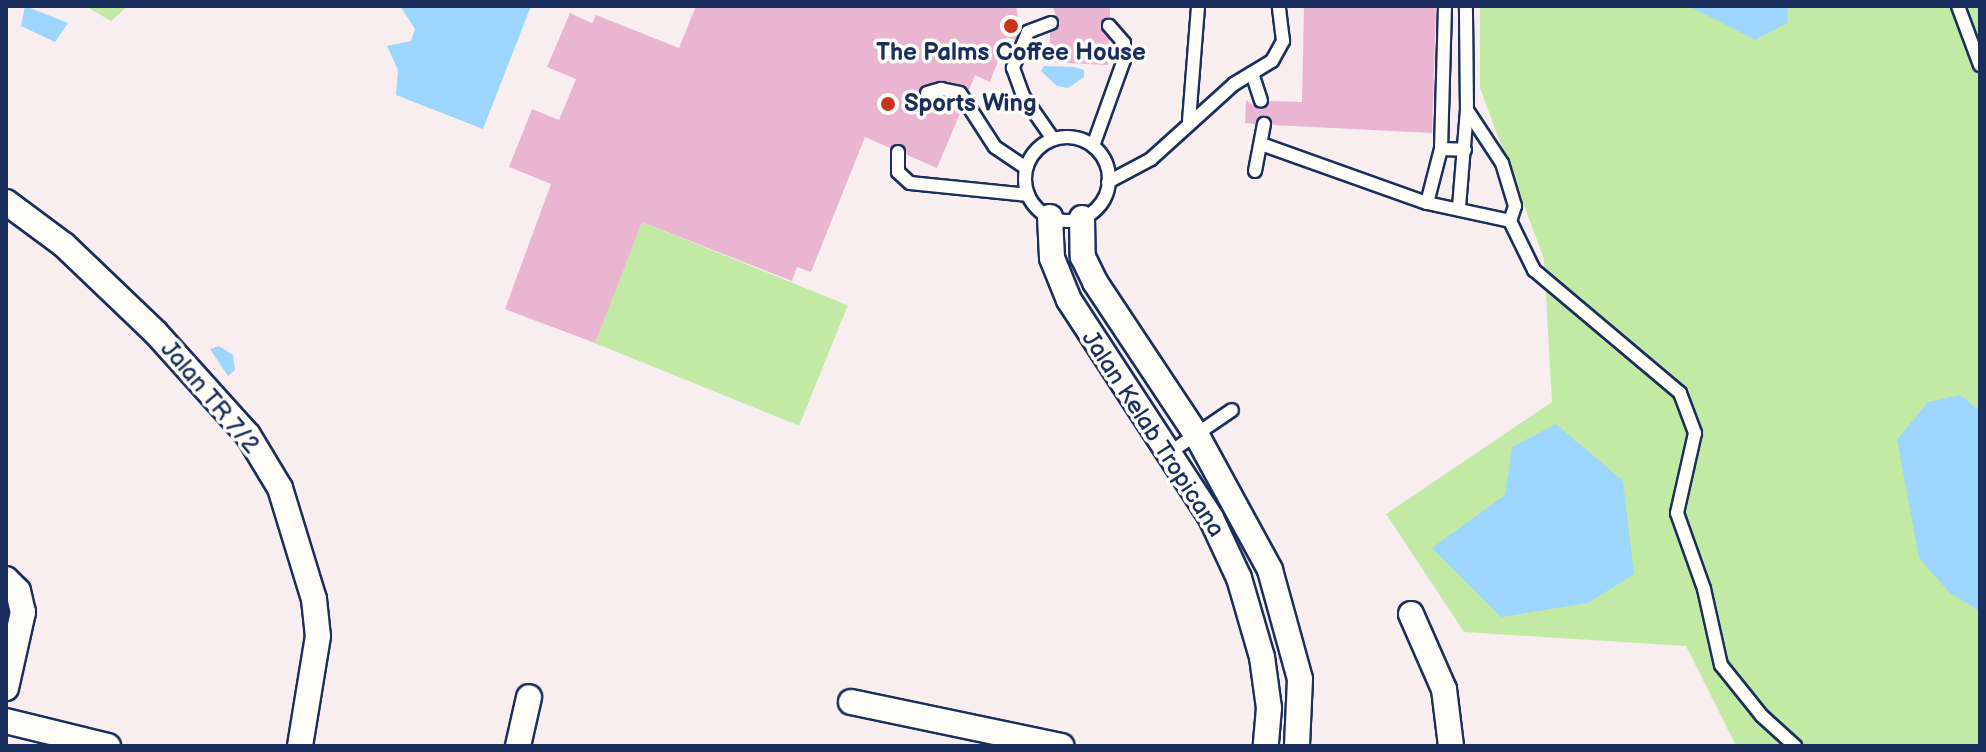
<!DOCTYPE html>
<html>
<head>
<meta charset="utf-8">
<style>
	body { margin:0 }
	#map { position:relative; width:1986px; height:752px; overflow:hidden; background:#f9eeef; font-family:"Balsamiq Sans",sans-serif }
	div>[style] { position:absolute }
	.green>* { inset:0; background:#c2eaa5; transform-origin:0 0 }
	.water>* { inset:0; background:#9dd6fd }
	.building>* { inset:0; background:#e9b5d1 }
	.roads { filter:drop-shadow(2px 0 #1b2f5e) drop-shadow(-2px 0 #1b2f5e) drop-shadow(0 2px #1b2f5e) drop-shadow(0 -2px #1b2f5e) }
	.lane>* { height:12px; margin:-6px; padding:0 6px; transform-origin:6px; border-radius:6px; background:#fdfcf7 }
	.lane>.ring { margin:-6px; padding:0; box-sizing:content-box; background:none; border:12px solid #fdfcf7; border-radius:50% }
	.street>* { height:24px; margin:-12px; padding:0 12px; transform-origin:12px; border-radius:12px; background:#fdfcf7 }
	.dots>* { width:22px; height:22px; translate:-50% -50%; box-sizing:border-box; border:4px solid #fdfcf7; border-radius:50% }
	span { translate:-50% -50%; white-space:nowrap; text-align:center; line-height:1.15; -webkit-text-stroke:7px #fdfcf7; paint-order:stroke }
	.poi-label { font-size:24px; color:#1b2f5e; font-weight:700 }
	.left { translate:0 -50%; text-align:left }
	.street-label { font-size:24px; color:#1b2f5e }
	.frame { position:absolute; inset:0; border:8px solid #1b2f5e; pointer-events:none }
</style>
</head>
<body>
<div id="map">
	<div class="green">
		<div style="clip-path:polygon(85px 6px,128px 6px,111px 21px)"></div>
		<div style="clip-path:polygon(1480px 6px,1980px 6px,1980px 746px,1736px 746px,1686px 646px,1464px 632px,1386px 514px,1552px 402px,1544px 259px,1480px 88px)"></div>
		<div style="left:642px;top:222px;width:222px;height:130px;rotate:22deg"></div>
	</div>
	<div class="water">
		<div style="clip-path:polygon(25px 6px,68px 23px,55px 42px,21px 26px)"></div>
		<div style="clip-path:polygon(400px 6px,531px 6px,483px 129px,396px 95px,398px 70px,387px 46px,411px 41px,415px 29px)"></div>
		<div style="clip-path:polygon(1689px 6px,1788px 6px,1787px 23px,1755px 40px)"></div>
		<div style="clip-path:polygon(1044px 66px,1074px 67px,1084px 70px,1084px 77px,1068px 88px,1057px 86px,1041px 71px)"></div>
		<div style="clip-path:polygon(219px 346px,233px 355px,235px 370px,228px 376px,210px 349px)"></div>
		<div style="clip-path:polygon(1960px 395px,1980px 411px,1980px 611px,1950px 593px,1919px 558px,1897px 440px,1928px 402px)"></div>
		<div style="clip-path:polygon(1556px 424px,1623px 481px,1634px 574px,1588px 603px,1501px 617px,1432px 548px,1505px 495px,1512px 447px)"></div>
	</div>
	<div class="building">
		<div style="clip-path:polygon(696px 6px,1016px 6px,1020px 28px,1015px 40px,1007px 37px,990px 82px,975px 75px,969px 90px,942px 80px,920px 87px,921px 100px,954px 101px,961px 111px,937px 168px,907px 155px,902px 144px,890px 148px,865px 137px,811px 272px,797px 267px,792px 281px,642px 222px,595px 343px,505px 309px,551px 184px,509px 167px,532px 109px,559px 120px,576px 79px,547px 67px,570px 13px,592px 23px,596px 15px,679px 48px)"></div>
		<div style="clip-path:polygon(1052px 6px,1110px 6px,1110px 17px,1100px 27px,1109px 39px,1108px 65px,1049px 62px,1050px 33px,1060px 24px)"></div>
		<div style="clip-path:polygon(1304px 6px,1436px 6px,1432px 133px,1273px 125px,1265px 115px,1255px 124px,1245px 123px,1246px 100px,1260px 110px,1270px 101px,1302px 102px)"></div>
	</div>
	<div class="roads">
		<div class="lane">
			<div style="left:1445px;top:6px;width:143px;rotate:91.6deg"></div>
			<div style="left:1441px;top:149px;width:24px;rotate:2deg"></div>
			<div style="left:1958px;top:6px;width:63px;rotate:69.6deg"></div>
			<div style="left:1051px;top:23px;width:25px;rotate:159deg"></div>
			<div style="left:1028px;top:32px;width:39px;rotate:113deg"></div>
			<div style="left:1013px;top:68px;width:30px;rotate:70deg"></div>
			<div style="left:1023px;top:96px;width:52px;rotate:55.1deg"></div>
			<div style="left:1252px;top:73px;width:29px;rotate:72deg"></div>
			<div style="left:927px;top:93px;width:15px;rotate:-16deg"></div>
			<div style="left:941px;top:89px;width:19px;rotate:12deg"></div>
			<div style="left:960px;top:93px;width:64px;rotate:57.1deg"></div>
			<div style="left:995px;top:147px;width:37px;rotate:34deg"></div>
			<div style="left:1467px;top:110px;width:64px;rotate:56.6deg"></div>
			<div style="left:1502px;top:163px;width:45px;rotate:73.2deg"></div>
			<div style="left:1515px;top:206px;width:16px;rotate:108deg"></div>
			<div style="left:1189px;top:121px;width:115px;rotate:-85.5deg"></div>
			<div class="ring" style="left:1025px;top:137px;width:72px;height:72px"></div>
			<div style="left:1264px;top:145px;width:173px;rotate:19.6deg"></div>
			<div style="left:1427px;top:203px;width:85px;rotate:12.2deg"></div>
			<div style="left:1093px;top:146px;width:91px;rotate:-70.2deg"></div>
			<div style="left:1124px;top:60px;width:17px;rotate:-90deg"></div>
			<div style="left:1124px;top:43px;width:23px;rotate:-131deg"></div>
			<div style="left:898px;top:152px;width:20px;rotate:90deg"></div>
			<div style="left:898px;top:172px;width:16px;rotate:43deg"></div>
			<div style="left:910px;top:183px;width:119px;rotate:5.8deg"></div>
			<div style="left:1255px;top:171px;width:48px;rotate:-79.2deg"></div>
			<div style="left:1108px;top:182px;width:49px;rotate:-28.1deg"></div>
			<div style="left:1151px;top:159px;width:112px;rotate:-42.1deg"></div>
			<div style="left:1234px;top:84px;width:44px;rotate:-31.2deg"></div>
			<div style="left:1272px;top:61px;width:23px;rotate:-61deg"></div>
			<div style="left:1283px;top:41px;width:35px;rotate:-97deg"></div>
			<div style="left:1427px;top:203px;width:56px;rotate:-75.5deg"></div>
			<div style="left:1459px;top:207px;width:97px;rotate:-85.3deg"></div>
			<div style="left:1467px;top:110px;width:104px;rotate:-90.6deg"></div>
			<div style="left:1510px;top:221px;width:55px;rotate:63.9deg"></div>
			<div style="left:1534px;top:270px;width:191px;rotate:40.1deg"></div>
			<div style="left:1680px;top:393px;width:43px;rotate:69.4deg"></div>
			<div style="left:1695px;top:433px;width:82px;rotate:102.7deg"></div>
			<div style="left:1677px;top:513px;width:81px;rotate:70.4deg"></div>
			<div style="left:1704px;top:589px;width:78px;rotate:77.4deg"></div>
			<div style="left:1721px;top:665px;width:65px;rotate:51.2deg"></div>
			<div style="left:1762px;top:716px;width:45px;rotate:42.3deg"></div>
			<div style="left:1169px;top:453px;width:76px;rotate:-34.3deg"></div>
		</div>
		<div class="street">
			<div style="left:6px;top:202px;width:72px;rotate:36.6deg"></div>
			<div style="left:64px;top:245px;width:127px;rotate:43.7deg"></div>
			<div style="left:156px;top:333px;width:137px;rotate:48deg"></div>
			<div style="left:248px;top:435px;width:62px;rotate:58.9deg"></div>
			<div style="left:280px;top:488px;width:116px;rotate:73deg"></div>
			<div style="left:314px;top:599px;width:37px;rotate:84deg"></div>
			<div style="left:318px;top:636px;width:111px;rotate:99.3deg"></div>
			<div style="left:1050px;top:217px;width:41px;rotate:87.2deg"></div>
			<div style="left:1052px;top:258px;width:45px;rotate:68deg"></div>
			<div style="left:1069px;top:300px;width:260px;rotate:56.9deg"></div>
			<div style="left:1211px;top:518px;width:66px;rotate:65deg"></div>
			<div style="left:1239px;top:578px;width:82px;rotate:73.8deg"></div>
			<div style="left:1262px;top:657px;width:51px;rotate:82.2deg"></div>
			<div style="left:1269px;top:708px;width:38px;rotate:95deg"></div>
			<div style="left:1082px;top:218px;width:39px;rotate:89deg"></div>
			<div style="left:1083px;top:257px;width:28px;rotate:64deg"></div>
			<div style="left:1095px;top:282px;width:182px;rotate:56.4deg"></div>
			<div style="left:1196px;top:434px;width:155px;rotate:61.4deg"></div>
			<div style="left:1270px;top:570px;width:113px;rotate:74.6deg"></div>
			<div style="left:1300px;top:679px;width:67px;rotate:92.6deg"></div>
			<div style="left:6px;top:579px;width:17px;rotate:45deg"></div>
			<div style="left:18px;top:591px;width:22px;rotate:77deg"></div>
			<div style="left:23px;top:612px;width:78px;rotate:102.6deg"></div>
			<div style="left:1411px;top:614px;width:82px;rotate:66.3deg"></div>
			<div style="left:1444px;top:689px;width:57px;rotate:83deg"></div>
			<div style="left:851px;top:702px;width:215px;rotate:11.8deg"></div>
			<div style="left:6px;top:721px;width:105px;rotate:13.8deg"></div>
			<div style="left:518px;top:746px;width:50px;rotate:-77.3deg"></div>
		</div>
	</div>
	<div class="dots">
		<div style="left:1011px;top:26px;background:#c8321e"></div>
		<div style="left:888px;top:104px;background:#c8321e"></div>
	</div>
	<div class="poi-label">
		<span style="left:1011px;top:53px">The Palms Coffee House</span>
		<span class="left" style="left:904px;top:104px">Sports Wing</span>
	</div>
	<div class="street-label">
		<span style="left:210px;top:397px;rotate:50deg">Jalan TR 7/2</span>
		<span style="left:1153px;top:434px;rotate:57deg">Jalan Kelab Tropicana</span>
	</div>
	<div class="frame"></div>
</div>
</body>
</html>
